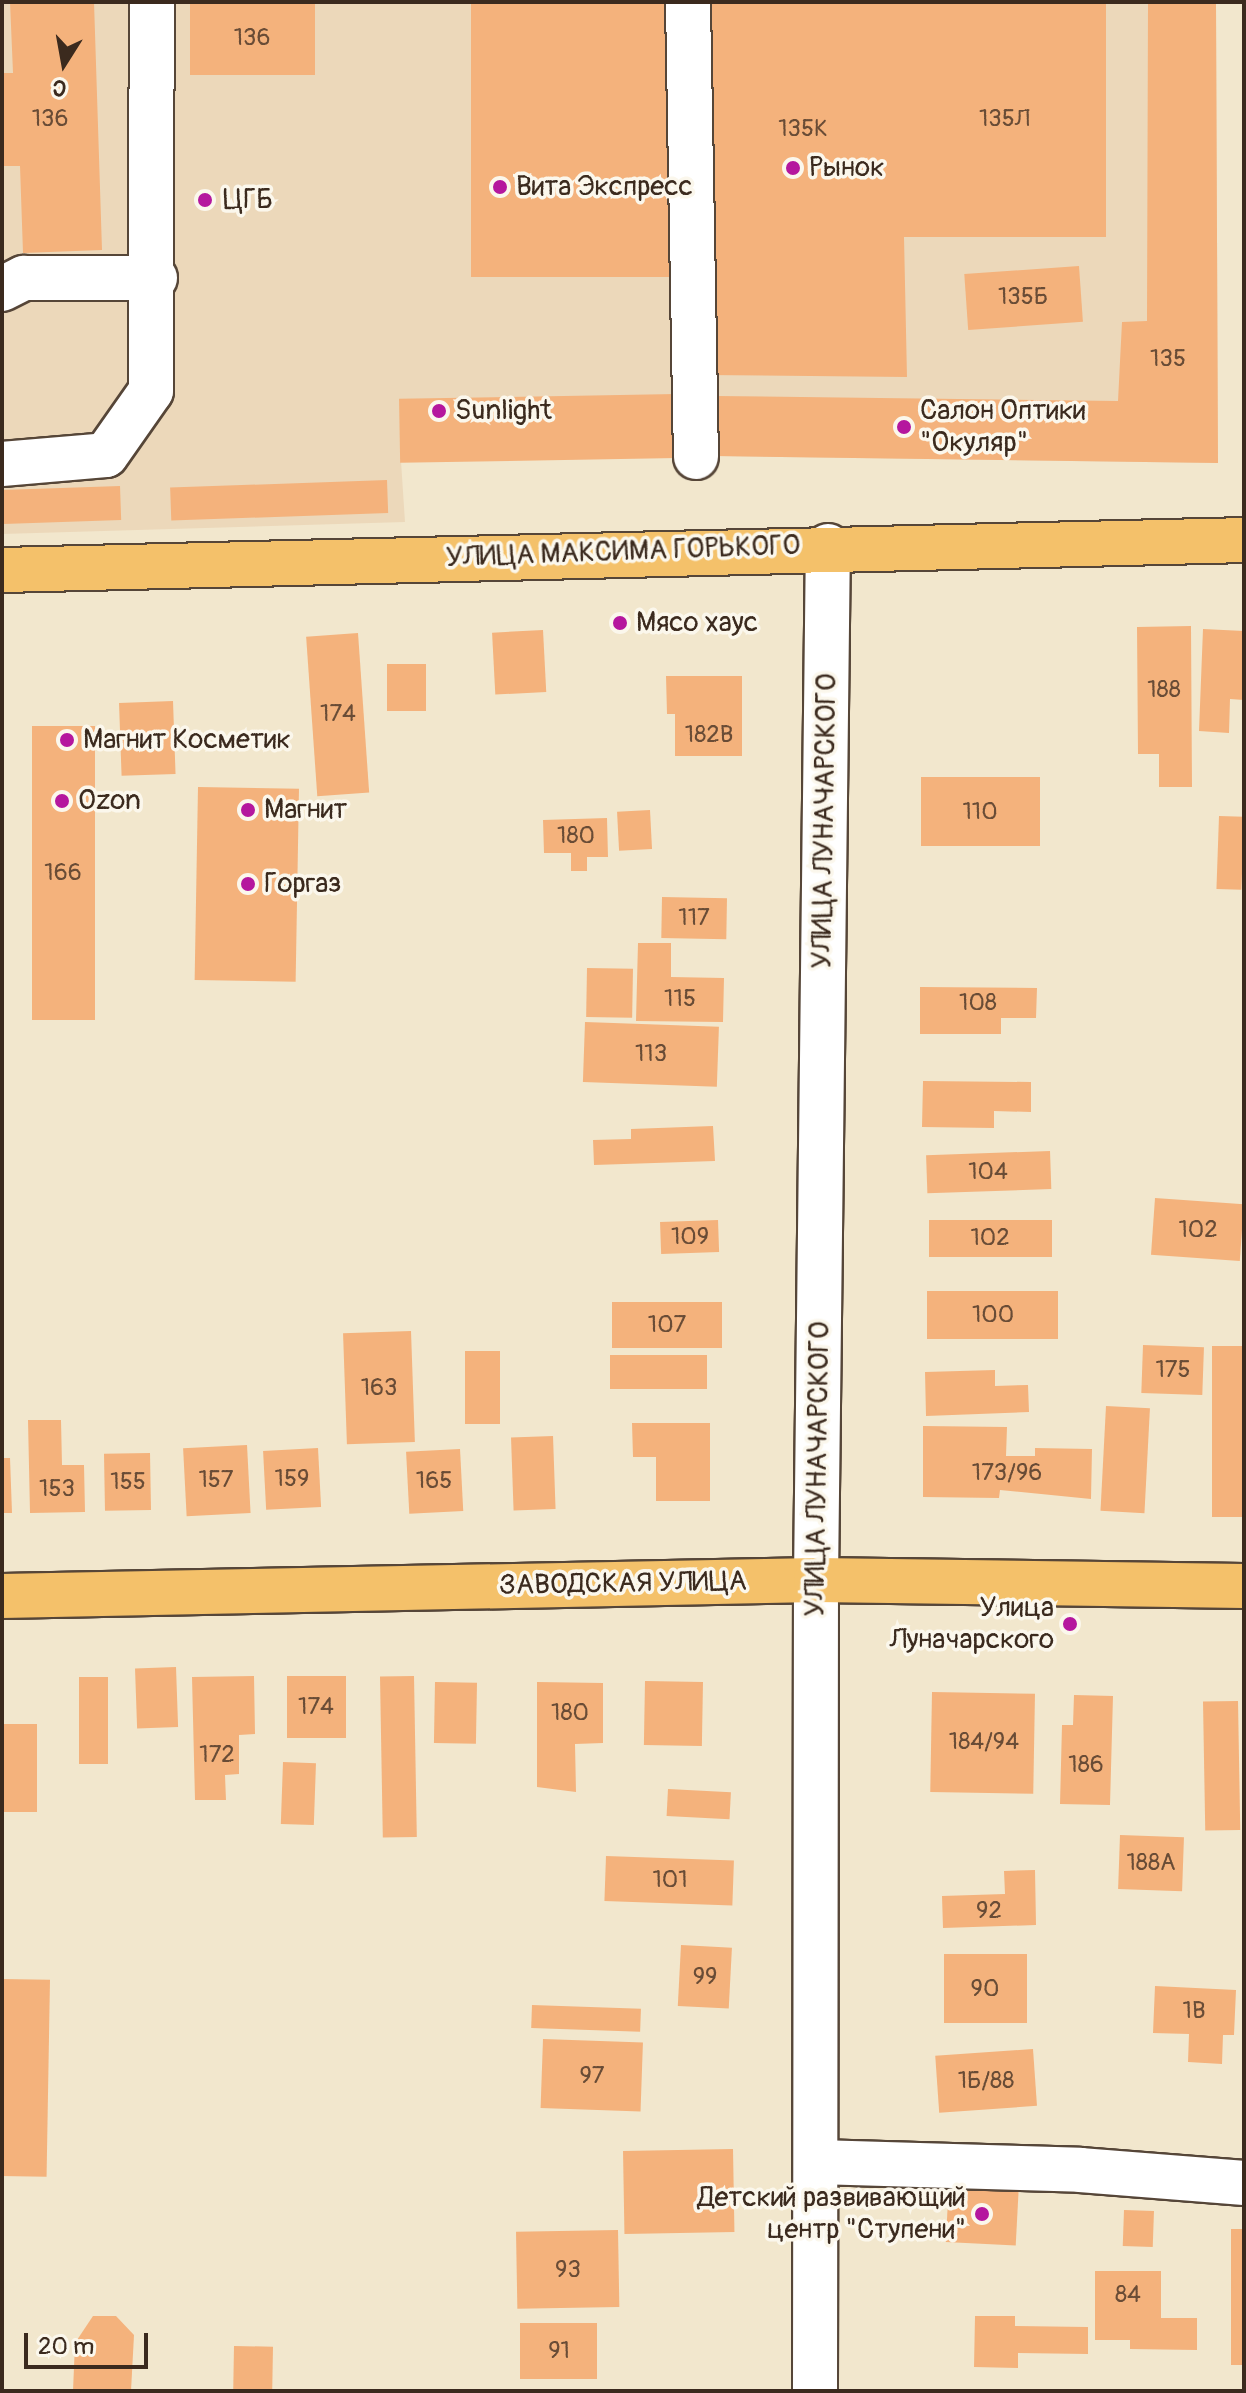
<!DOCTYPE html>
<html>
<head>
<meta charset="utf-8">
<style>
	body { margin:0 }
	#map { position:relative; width:1246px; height:2393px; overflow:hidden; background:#f2e7cd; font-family:Pangolin,sans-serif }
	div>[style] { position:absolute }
	.built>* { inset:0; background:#ecd8ba }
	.building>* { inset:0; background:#f4b27c; transform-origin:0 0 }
	.roads { filter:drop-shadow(2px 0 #564638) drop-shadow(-2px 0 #564638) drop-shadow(0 2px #564638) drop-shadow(0 -2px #564638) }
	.minor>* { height:44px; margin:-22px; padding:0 22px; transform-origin:22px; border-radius:22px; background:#fff }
	.major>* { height:44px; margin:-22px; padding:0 22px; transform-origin:22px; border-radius:22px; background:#f4c16a }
	.dots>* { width:22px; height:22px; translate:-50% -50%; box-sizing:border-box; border:4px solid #fbf7ec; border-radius:50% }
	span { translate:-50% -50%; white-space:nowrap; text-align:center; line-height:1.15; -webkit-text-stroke:7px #fbf7ec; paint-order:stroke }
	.number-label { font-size:24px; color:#694c36 }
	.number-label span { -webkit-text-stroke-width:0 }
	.poi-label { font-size:28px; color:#3b2a1e }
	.left { translate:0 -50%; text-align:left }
	.right { translate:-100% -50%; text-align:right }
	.street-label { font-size:28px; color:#3b2a1e }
	.frame { position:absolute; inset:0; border:4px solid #3b2a1e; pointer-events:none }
	.north { position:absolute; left:24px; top:24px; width:80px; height:80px; -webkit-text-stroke:6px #fbf7ec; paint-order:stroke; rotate:191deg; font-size:22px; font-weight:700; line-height:32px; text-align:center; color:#3b2a1e }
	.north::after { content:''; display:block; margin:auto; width:28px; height:36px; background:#3b2a1e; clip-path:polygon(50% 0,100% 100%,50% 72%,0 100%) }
	.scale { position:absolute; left:24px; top:2333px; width:124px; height:36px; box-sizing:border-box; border:4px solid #3b2a1e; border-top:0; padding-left:10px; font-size:24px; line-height:28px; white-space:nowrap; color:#3b2a1e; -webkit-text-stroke:6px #fbf7ec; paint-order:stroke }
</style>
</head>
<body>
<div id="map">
	<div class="built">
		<div style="clip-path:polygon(2px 2px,1216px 2px,1218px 463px,715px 456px,401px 461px,405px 522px,2px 534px)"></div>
	</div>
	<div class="building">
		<div style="clip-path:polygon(10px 2px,94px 2px,102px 250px,23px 253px,20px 166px,2px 166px,2px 73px,13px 73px)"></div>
		<div style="left:190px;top:2px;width:125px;height:73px"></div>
		<div style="left:471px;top:2px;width:202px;height:275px"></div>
		<div style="clip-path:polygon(704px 2px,1106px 2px,1106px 237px,904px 237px,907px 377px,705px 375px)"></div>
		<div style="clip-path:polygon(1148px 2px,1216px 2px,1218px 463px,715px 456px,716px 396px,1118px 401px,1122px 322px,1147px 321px)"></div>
		<div style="left:1079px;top:266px;width:56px;height:115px;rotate:86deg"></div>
		<div style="left:676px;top:394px;width:64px;height:277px;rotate:89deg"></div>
		<div style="left:387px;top:480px;width:33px;height:217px;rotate:88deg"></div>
		<div style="left:120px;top:486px;width:34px;height:118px;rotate:88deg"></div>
		<div style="clip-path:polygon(1191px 626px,1192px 787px,1159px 787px,1159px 754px,1138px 754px,1137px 627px)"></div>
		<div style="clip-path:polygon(1203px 629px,1244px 631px,1244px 700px,1230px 699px,1229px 733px,1199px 731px)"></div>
		<div style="left:543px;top:630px;width:62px;height:51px;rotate:87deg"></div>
		<div style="left:358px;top:633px;width:160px;height:52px;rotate:86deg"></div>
		<div style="left:387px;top:664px;width:39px;height:47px"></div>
		<div style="clip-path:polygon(666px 676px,742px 676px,742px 756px,675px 756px,675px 714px,667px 714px)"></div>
		<div style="left:173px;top:701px;width:73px;height:54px;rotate:88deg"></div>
		<div style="left:95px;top:726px;width:294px;height:63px;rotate:90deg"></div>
		<div style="left:921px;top:777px;width:119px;height:69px"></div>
		<div style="left:198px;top:787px;width:101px;height:193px;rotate:1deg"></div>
		<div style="left:650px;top:810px;width:39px;height:33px;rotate:87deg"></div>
		<div style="left:1219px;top:816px;width:25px;height:73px;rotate:2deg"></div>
		<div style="clip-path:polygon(607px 818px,608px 857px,587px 857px,587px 871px,571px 871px,571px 853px,544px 853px,543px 820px)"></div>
		<div style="left:662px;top:897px;width:65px;height:41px;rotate:1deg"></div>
		<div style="clip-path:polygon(638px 943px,671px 943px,671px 977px,724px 978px,723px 1022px,636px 1021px)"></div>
		<div style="left:587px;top:968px;width:46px;height:49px;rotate:1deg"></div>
		<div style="clip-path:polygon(920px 987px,1037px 988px,1036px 1018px,1001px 1018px,1001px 1034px,920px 1034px)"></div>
		<div style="left:585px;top:1022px;width:134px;height:60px;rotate:2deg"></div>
		<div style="clip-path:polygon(923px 1081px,1031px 1082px,1031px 1112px,994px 1111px,994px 1128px,922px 1127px)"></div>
		<div style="clip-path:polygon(713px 1126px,715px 1161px,594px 1165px,593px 1140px,631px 1139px,631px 1129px)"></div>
		<div style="left:1050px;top:1151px;width:38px;height:124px;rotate:88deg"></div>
		<div style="left:1155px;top:1198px;width:89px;height:57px;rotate:4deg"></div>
		<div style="left:718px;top:1220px;width:32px;height:58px;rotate:88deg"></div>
		<div style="left:929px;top:1220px;width:123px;height:37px"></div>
		<div style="left:927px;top:1291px;width:131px;height:48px"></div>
		<div style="left:612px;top:1302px;width:110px;height:46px"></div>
		<div style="left:411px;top:1331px;width:111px;height:68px;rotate:88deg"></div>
		<div style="left:1143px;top:1345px;width:61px;height:48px;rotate:2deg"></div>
		<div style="left:1244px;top:1346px;width:171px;height:32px;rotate:90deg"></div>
		<div style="left:465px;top:1351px;width:35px;height:73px"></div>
		<div style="left:610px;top:1355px;width:97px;height:34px"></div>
		<div style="clip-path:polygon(995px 1370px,995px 1386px,1028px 1385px,1029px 1412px,926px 1416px,925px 1372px)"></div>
		<div style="left:1106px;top:1406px;width:44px;height:105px;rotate:3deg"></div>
		<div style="clip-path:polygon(28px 1420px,61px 1420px,62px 1465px,84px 1465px,85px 1512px,30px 1513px)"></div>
		<div style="clip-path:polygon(632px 1423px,710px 1423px,710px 1501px,656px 1501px,656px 1457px,633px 1457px)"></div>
		<div style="clip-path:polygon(923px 1426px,1007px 1427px,1006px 1456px,1035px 1456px,1035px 1448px,1092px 1449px,1091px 1499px,1000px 1490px,999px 1498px,923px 1497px)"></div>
		<div style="left:553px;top:1436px;width:73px;height:42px;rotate:88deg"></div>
		<div style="left:247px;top:1445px;width:68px;height:64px;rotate:87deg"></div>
		<div style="left:318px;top:1448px;width:59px;height:55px;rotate:87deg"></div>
		<div style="left:460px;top:1449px;width:62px;height:54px;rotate:87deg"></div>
		<div style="left:150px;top:1453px;width:57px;height:46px;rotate:89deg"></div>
		<div style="clip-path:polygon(2px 1458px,10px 1458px,12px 1513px,2px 1513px)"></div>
		<div style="left:176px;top:1667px;width:60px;height:41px;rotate:88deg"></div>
		<div style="clip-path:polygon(254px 1676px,255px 1734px,239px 1735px,239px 1774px,225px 1775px,226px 1800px,195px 1800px,192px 1677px)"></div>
		<div style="left:287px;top:1676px;width:59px;height:62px"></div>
		<div style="left:414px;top:1676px;width:161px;height:34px;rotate:89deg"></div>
		<div style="left:79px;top:1677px;width:29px;height:87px"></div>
		<div style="left:645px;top:1681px;width:58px;height:64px;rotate:1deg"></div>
		<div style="left:435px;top:1682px;width:42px;height:61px;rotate:1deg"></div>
		<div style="clip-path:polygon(537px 1682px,603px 1683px,603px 1743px,575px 1744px,576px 1792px,537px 1787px)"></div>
		<div style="left:932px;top:1692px;width:103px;height:100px;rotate:1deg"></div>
		<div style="clip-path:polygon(1074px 1695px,1113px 1696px,1110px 1805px,1060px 1804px,1062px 1725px,1073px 1725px)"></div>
		<div style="left:1238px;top:1701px;width:129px;height:35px;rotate:89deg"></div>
		<div style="left:2px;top:1724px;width:35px;height:88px"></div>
		<div style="left:283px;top:1762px;width:33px;height:62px;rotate:2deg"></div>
		<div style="left:668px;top:1789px;width:63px;height:27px;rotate:3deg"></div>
		<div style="left:1120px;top:1835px;width:64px;height:54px;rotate:2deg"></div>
		<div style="left:606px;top:1856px;width:128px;height:45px;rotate:2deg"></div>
		<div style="clip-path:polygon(1035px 1870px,1036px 1925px,943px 1928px,942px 1896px,1005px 1894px,1004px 1871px)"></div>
		<div style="left:681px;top:1945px;width:51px;height:61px;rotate:3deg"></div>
		<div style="left:944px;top:1954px;width:83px;height:69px"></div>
		<div style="left:2px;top:1979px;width:48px;height:197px;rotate:1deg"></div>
		<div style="clip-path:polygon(1155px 1986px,1236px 1990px,1234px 2035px,1223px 2035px,1222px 2064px,1188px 2062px,1189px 2034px,1153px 2033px)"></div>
		<div style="left:532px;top:2005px;width:109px;height:23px;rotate:2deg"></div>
		<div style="left:543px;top:2039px;width:100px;height:69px;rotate:2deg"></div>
		<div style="left:1033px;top:2049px;width:57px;height:98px;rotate:86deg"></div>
		<div style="left:733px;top:2149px;width:83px;height:110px;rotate:89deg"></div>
		<div style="left:949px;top:2181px;width:70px;height:61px;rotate:3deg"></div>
		<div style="left:1124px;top:2210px;width:30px;height:36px;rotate:2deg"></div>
		<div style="left:1231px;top:2229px;width:13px;height:136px"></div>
		<div style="left:618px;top:2230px;width:77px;height:102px;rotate:89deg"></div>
		<div style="clip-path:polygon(1095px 2271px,1161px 2271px,1161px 2318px,1197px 2318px,1197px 2350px,1130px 2349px,1130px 2340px,1095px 2340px)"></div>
		<div style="clip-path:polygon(93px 2316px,116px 2316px,134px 2335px,131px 2391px,73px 2391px,75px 2343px)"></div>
		<div style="clip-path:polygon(975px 2316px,1015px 2316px,1015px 2326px,1088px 2327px,1088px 2354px,1018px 2353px,1018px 2368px,974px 2367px)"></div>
		<div style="left:520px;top:2323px;width:77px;height:56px"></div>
		<div style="left:234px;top:2346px;width:39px;height:45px;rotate:1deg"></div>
	</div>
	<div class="roads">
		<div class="minor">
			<div style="left:688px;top:2px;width:455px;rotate:89deg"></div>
			<div style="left:2px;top:289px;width:25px;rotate:-27deg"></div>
			<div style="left:24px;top:278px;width:131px"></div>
			<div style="left:2px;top:464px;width:104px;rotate:-4.9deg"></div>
			<div style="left:106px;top:455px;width:78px;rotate:-54.9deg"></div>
			<div style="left:151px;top:391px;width:389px;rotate:-89.9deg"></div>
			<div style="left:817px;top:2162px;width:263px;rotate:1.7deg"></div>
			<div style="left:1080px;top:2170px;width:165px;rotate:4.5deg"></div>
			<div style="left:815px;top:2391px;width:811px;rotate:-89.93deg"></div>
			<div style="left:816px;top:1580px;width:1034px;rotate:-89.34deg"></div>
		</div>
		<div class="major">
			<div style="left:2px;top:570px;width:1242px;rotate:-1.38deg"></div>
			<div style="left:2px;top:1596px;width:814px;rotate:-1.13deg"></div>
			<div style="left:816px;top:1580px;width:428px;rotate:0.8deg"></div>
		</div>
	</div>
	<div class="dots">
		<div style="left:793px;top:168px;background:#b5179e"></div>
		<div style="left:500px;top:187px;background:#b5179e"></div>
		<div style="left:205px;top:200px;background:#b5179e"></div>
		<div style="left:439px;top:411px;background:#b5179e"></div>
		<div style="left:904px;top:427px;background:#b5179e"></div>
		<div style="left:620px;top:623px;background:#b5179e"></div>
		<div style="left:67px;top:740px;background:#b5179e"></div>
		<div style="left:62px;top:801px;background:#b5179e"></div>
		<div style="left:248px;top:810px;background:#b5179e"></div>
		<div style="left:248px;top:884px;background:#b5179e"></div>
		<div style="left:1070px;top:1624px;background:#b5179e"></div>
		<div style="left:982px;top:2214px;background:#b5179e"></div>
	</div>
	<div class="number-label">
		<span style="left:252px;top:38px">136</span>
		<span style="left:50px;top:119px">136</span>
		<span style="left:1004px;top:119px">135Л</span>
		<span style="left:803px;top:129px">135К</span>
		<span style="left:1023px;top:297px">135Б</span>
		<span style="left:1168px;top:359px">135</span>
		<span style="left:1164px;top:690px">188</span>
		<span style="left:338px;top:714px">174</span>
		<span style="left:709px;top:735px">182В</span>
		<span style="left:980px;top:812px">110</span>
		<span style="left:576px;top:836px">180</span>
		<span style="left:63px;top:873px">166</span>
		<span style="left:694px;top:918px">117</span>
		<span style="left:680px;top:999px">115</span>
		<span style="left:978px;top:1003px">108</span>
		<span style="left:651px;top:1054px">113</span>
		<span style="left:988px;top:1172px">104</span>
		<span style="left:1198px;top:1230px">102</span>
		<span style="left:690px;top:1237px">109</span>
		<span style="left:990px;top:1238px">102</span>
		<span style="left:993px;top:1315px">100</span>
		<span style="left:667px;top:1325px">107</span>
		<span style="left:1173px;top:1370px">175</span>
		<span style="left:379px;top:1388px">163</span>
		<span style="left:1007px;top:1473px">173/96</span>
		<span style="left:292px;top:1479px">159</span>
		<span style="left:216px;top:1480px">157</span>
		<span style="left:434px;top:1481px">165</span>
		<span style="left:128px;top:1482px">155</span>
		<span style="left:57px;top:1489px">153</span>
		<span style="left:316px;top:1707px">174</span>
		<span style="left:570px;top:1713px">180</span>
		<span style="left:984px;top:1742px">184/94</span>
		<span style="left:217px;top:1755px">172</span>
		<span style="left:1086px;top:1765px">186</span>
		<span style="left:1151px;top:1863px">188А</span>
		<span style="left:670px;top:1880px">101</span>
		<span style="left:989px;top:1911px">92</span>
		<span style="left:705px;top:1977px">99</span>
		<span style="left:985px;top:1989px">90</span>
		<span style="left:1194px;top:2011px">1В</span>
		<span style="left:592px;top:2076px">97</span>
		<span style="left:986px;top:2081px">1Б/88</span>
		<span style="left:568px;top:2270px">93</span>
		<span style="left:1128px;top:2295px">84</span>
		<span style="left:559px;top:2351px">91</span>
	</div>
	<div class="poi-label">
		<span class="left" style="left:809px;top:168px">Рынок</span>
		<span class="left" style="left:516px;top:187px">Вита Экспресс</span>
		<span class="left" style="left:223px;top:200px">ЦГБ</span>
		<span class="left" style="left:455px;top:411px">Sunlight</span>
		<span class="left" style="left:920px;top:427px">Салон Оптики<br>"Окуляр"</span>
		<span class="left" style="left:636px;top:623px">Мясо хаус</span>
		<span class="left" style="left:83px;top:740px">Магнит Косметик</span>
		<span class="left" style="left:78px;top:801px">Ozon</span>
		<span class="left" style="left:264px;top:810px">Магнит</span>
		<span class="left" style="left:264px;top:884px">Горгаз</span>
		<span class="right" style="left:1054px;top:1624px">Улица<br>Луначарского</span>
		<span class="right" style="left:966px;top:2214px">Детский развивающий<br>центр "Ступени"</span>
	</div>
	<div class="street-label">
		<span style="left:623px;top:552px;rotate:-2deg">УЛИЦА МАКСИМА ГОРЬКОГО</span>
		<span style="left:825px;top:821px;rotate:-89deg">УЛИЦА ЛУНАЧАРСКОГО</span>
		<span style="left:818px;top:1469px;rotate:-89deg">УЛИЦА ЛУНАЧАРСКОГО</span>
		<span style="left:623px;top:1584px;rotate:-1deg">ЗАВОДСКАЯ УЛИЦА</span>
	</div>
	<div class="frame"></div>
	<div class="north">С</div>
	<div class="scale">20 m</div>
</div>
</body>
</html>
